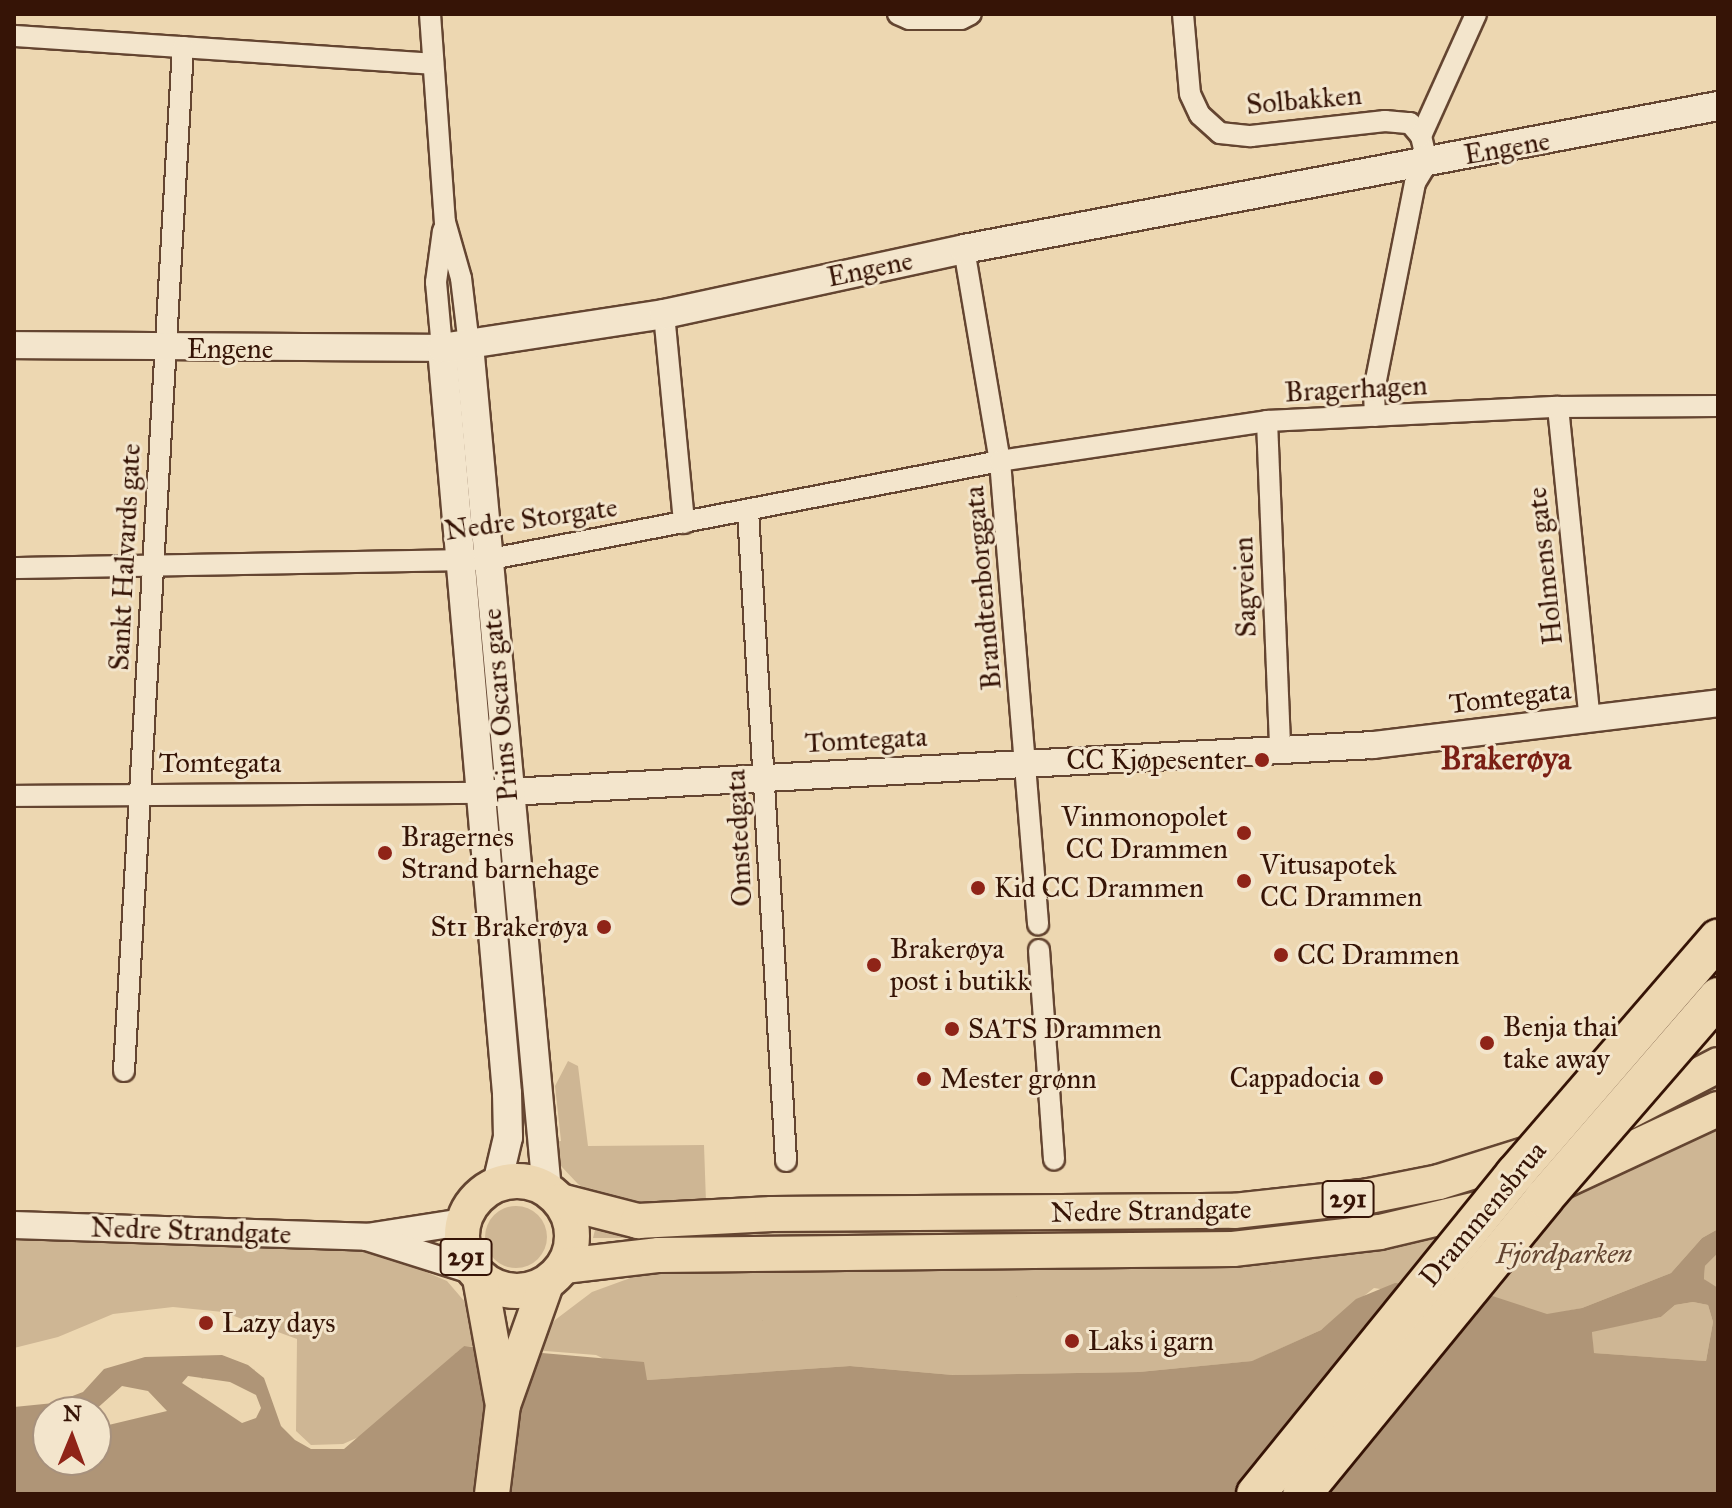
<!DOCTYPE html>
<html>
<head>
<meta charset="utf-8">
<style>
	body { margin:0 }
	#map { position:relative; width:1732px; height:1508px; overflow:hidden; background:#edd7b1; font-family:"IM FELL Great Primer",serif }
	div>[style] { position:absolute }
	.green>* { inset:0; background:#ceb694; transform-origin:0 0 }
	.round { border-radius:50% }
	.water>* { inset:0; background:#af9577 }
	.roads { filter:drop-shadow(2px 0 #644531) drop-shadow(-2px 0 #644531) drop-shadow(0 2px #644531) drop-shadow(0 -2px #644531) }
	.minor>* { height:20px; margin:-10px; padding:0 10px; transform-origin:10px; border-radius:10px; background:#f3e5cc }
	.tertiary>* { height:26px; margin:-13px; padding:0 13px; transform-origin:13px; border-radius:13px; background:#f3e5cc }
	.secondary>* { height:28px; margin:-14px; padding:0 14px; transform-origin:14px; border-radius:14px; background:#f3e5cc }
	.trunk>* { height:34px; margin:-17px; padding:0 17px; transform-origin:17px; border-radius:17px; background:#edd7b1 }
	.trunk>.ring { margin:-17px; padding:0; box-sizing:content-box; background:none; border:34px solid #edd7b1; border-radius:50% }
	.bridges { filter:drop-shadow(2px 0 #361406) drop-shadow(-2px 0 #361406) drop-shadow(0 2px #361406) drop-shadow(0 -2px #361406) }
	.motorway-bridge>* { height:38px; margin:-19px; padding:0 19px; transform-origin:19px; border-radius:19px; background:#edd7b1 }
	.dots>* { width:22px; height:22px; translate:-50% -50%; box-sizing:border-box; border:4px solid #f3e5cc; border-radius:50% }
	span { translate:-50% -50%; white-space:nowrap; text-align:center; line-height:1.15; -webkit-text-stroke:6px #f3e5cc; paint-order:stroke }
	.shield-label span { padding:2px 6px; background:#f3e5cc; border:2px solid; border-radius:6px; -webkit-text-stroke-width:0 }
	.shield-label { font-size:26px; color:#361406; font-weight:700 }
	.street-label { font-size:28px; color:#361406 }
	.poi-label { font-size:28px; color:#361406 }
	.right { translate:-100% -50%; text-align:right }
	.left { translate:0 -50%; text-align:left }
	.park-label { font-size:28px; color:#644531; font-style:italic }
	.quarter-label { font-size:32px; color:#7a1f14; font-weight:700 }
	.frame { position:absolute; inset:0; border:16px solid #361406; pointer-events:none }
	.north { position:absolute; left:32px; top:1396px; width:80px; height:80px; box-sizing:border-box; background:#f3e5cc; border:2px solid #a7917d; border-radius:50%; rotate:1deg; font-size:22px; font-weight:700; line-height:32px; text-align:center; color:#361406 }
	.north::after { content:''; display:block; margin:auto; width:28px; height:36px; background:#8f2418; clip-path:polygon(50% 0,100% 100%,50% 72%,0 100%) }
</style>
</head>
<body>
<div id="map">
	<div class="green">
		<div style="left:494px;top:823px;width:9px;height:303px"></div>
		<div style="clip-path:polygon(568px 1061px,578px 1066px,588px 1146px,704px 1145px,706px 1202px,639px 1206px,594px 1195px,578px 1184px,561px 1166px,553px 1142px,561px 1141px,555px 1086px)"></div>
		<div style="clip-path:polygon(1718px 1079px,1718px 1093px,1677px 1116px,1455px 1202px,1356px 1222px,1218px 1238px,593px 1238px,595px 1230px,645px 1235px,1356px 1212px)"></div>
		<div style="clip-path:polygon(1718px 1126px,1718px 1229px,1702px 1238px,1671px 1273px,1582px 1308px,1547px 1315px,1374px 1288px,1321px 1330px,1253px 1361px,1139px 1372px,953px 1375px,850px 1366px,647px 1380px,596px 1355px,533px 1350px,555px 1320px,592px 1292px,655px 1269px,1164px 1268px,1311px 1256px,1435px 1235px,1586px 1189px)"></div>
		<div class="round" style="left:485px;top:1206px;width:62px;height:62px"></div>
		<div style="clip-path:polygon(14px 1238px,345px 1247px,381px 1253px,447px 1281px,471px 1309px,484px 1346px,464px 1346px,368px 1433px,343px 1444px,311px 1445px,296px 1431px,297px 1339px,223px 1312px,173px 1307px,113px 1314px,58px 1337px,14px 1348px)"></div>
		<div style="clip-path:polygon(1718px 1253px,1718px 1288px,1716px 1288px,1704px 1279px,1705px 1266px)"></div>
		<div style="clip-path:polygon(1693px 1302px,1708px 1305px,1713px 1322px,1706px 1361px,1593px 1353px,1592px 1331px,1661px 1317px,1675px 1305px)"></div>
	</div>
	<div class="water">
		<div style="clip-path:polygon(evenodd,1718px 1229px,1718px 1253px,1705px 1266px,1704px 1279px,1718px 1288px,1718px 1494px,14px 1494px,14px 1407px,54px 1403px,83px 1392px,104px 1369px,145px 1357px,222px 1355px,248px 1365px,264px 1378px,281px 1426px,295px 1440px,311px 1449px,344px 1449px,464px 1346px,644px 1362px,647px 1380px,850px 1366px,953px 1375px,1139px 1372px,1252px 1361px,1321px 1330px,1356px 1299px,1395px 1283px,1468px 1288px,1547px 1314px,1582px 1308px,1671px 1273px,1702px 1238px,1718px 1229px,1693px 1302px,1708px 1305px,1713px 1322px,1706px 1361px,1594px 1353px,1592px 1332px,1661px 1317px,1675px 1305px,1693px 1302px,1718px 1229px,188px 1376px,230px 1382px,256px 1395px,261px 1408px,256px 1418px,242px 1423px,182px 1383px,188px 1376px,1718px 1229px,122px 1386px,148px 1391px,167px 1411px,96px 1428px,96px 1460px,48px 1460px,48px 1412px,93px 1412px,122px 1386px)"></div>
	</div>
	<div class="roads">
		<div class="minor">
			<div style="left:430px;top:14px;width:209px;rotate:85.9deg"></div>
			<div style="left:445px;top:222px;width:58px;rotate:74.1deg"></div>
			<div style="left:461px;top:278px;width:67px;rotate:83.2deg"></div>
			<div style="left:898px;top:14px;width:12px;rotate:24deg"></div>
			<div style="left:909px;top:19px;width:52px"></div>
			<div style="left:961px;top:19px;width:11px;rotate:-27deg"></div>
			<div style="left:1183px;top:14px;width:80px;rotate:85deg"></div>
			<div style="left:1190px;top:94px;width:23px;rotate:65deg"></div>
			<div style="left:1200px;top:115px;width:27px;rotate:42deg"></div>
			<div style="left:1220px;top:133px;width:31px;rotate:6deg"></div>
			<div style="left:1251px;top:136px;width:135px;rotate:-6.4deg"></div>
			<div style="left:1385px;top:121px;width:25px;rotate:5deg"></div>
			<div style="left:1410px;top:123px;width:17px;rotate:50deg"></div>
			<div style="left:1421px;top:136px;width:28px;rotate:77deg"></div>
			<div style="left:1427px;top:163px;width:23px;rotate:121deg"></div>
			<div style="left:1415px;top:183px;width:211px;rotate:101.2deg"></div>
			<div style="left:1374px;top:390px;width:26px;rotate:88deg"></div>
			<div style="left:14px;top:36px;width:420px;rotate:3.8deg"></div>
			<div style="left:1421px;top:136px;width:134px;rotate:-65.7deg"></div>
			<div style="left:964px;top:249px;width:215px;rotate:80.4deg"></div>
			<div style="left:1000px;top:461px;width:465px;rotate:85.3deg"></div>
			<div style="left:664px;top:314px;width:210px;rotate:84.5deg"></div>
			<div style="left:442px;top:348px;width:66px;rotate:-95.2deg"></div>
			<div style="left:436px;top:282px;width:52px;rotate:-82.3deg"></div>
			<div style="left:1558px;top:407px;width:315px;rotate:84.2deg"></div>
			<div style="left:1267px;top:421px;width:330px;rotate:87.7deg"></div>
			<div style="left:748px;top:511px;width:651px;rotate:86.65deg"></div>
			<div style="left:14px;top:568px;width:472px;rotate:-1deg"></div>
			<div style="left:486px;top:560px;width:523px;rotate:-10.9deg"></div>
			<div style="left:1000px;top:461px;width:270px;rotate:-8.5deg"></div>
			<div style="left:1267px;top:421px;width:291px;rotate:-2.8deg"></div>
			<div style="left:1558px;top:407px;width:160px;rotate:-0.4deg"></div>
			<div style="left:14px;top:796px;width:469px;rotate:-0.4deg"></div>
			<div style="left:1039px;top:950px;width:210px;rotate:85.9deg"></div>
			<div style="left:124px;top:1071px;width:1026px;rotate:-86.7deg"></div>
		</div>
		<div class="tertiary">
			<div style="left:14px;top:345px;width:428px;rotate:0.4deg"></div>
			<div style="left:490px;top:793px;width:884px;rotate:-3.11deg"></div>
			<div style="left:1373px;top:745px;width:348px;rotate:-6.9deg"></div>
			<div style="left:14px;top:1225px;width:353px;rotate:1.9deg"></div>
			<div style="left:367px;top:1237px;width:97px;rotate:-8.9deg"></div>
			<div style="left:367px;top:1237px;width:112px;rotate:17.6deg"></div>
		</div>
		<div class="secondary">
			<div style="left:469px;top:345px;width:849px;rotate:84.73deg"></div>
			<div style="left:497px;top:1184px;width:48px;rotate:-76.8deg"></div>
			<div style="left:508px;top:1137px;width:44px;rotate:-91.3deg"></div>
			<div style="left:507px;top:1093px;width:748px;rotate:-94.99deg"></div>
			<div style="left:442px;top:348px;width:225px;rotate:-8.7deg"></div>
			<div style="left:664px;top:314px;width:307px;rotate:-12.2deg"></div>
			<div style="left:964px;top:249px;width:767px;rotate:-10.74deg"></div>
		</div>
		<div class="trunk">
			<div style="left:1612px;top:1120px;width:119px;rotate:-27.4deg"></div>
			<div class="ring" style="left:462px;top:1181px;width:76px;height:76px"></div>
			<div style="left:1552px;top:1186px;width:183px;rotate:-24.9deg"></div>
			<div style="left:560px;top:1201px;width:81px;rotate:14.4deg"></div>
			<div style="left:638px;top:1221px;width:134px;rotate:-3deg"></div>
			<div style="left:772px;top:1214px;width:462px;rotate:-0.4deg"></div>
			<div style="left:1234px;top:1211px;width:136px;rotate:-6.3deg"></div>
			<div style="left:1369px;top:1196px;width:71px;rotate:-11.3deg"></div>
			<div style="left:1439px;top:1182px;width:107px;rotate:-17.4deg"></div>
			<div style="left:564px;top:1266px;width:96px;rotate:-6.6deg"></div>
			<div style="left:659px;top:1255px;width:574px;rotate:-0.6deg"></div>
			<div style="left:1233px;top:1249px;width:148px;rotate:-6.6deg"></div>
			<div style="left:1380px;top:1232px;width:126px;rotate:-13.3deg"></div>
			<div style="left:480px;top:1278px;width:124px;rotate:79.8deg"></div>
			<div style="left:492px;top:1494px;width:90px;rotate:-83deg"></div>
			<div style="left:503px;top:1405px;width:128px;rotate:-70.4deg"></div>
		</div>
	</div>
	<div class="bridges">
		<div class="motorway-bridge">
			<div style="left:1256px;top:1494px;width:412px;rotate:-51deg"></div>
			<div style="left:1515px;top:1174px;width:311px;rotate:-49.2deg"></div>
			<div style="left:1302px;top:1494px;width:382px;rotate:-50.7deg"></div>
			<div style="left:1544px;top:1198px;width:266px;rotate:-49.1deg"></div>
		</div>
	</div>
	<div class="dots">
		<div style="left:1262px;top:760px;background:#8f2418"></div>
		<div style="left:1244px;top:833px;background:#8f2418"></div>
		<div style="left:385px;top:853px;background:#8f2418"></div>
		<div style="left:1244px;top:881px;background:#8f2418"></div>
		<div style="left:978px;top:888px;background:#8f2418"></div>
		<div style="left:604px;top:927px;background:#8f2418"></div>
		<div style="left:1281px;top:955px;background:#8f2418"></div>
		<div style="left:874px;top:965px;background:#8f2418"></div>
		<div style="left:952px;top:1029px;background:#8f2418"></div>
		<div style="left:1487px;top:1043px;background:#8f2418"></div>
		<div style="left:1376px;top:1078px;background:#8f2418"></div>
		<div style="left:924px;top:1079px;background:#8f2418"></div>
		<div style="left:206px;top:1323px;background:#8f2418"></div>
		<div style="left:1072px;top:1341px;background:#8f2418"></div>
	</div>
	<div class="shield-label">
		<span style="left:1348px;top:1199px">291</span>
		<span style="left:466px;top:1257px">291</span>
	</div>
	<div class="street-label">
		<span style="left:1304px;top:100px;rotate:-5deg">Solbakken</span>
		<span style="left:1507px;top:148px;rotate:-10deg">Engene</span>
		<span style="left:870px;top:269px;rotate:-12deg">Engene</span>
		<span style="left:230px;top:349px">Engene</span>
		<span style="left:1356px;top:389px;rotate:-3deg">Bragerhagen</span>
		<span style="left:531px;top:519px;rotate:-8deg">Nedre Storgate</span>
		<span style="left:125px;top:557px;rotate:-87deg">Sankt Halvards gate</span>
		<span style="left:1545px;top:566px;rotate:-96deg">Holmens gate</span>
		<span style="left:1245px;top:587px;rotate:-92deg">Sagveien</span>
		<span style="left:983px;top:588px;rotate:-95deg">Brandtenborggata</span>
		<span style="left:1510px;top:697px;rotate:-7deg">Tomtegata</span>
		<span style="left:500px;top:705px;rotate:-95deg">Prins Oscars gate</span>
		<span style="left:866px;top:740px;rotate:-3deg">Tomtegata</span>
		<span style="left:220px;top:763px">Tomtegata</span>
		<span style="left:739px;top:838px;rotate:-93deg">Omstedgata</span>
		<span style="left:1151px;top:1211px;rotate:-1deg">Nedre Strandgate</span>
		<span style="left:1483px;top:1214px;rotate:-50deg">Drammensbrua</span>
		<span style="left:191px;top:1231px;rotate:2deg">Nedre Strandgate</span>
	</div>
	<div class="poi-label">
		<span class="right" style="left:1246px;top:760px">CC Kjøpesenter</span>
		<span class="right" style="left:1228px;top:833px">Vinmonopolet<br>CC Drammen</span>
		<span class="left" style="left:401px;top:853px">Bragernes<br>Strand barnehage</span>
		<span class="left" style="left:1260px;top:881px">Vitusapotek<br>CC Drammen</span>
		<span class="left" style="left:994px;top:888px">Kid CC Drammen</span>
		<span class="right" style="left:588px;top:927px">St1 Brakerøya</span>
		<span class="left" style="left:890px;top:965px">Brakerøya<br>post i butikk</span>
		<span class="left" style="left:1297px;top:955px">CC Drammen</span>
		<span class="left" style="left:1503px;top:1043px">Benja thai<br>take away</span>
		<span class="left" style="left:968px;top:1029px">SATS Drammen</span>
		<span class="right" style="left:1360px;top:1078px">Cappadocia</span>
		<span class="left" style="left:940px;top:1079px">Mester grønn</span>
		<span class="left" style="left:222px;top:1323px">Lazy days</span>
		<span class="left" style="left:1088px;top:1341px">Laks i garn</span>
	</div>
	<div class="park-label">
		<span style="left:1564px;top:1254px">Fjordparken</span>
	</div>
	<div class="quarter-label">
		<span style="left:1506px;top:759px">Brakerøya</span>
	</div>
	<div class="frame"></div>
	<div class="north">N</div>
</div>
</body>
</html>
